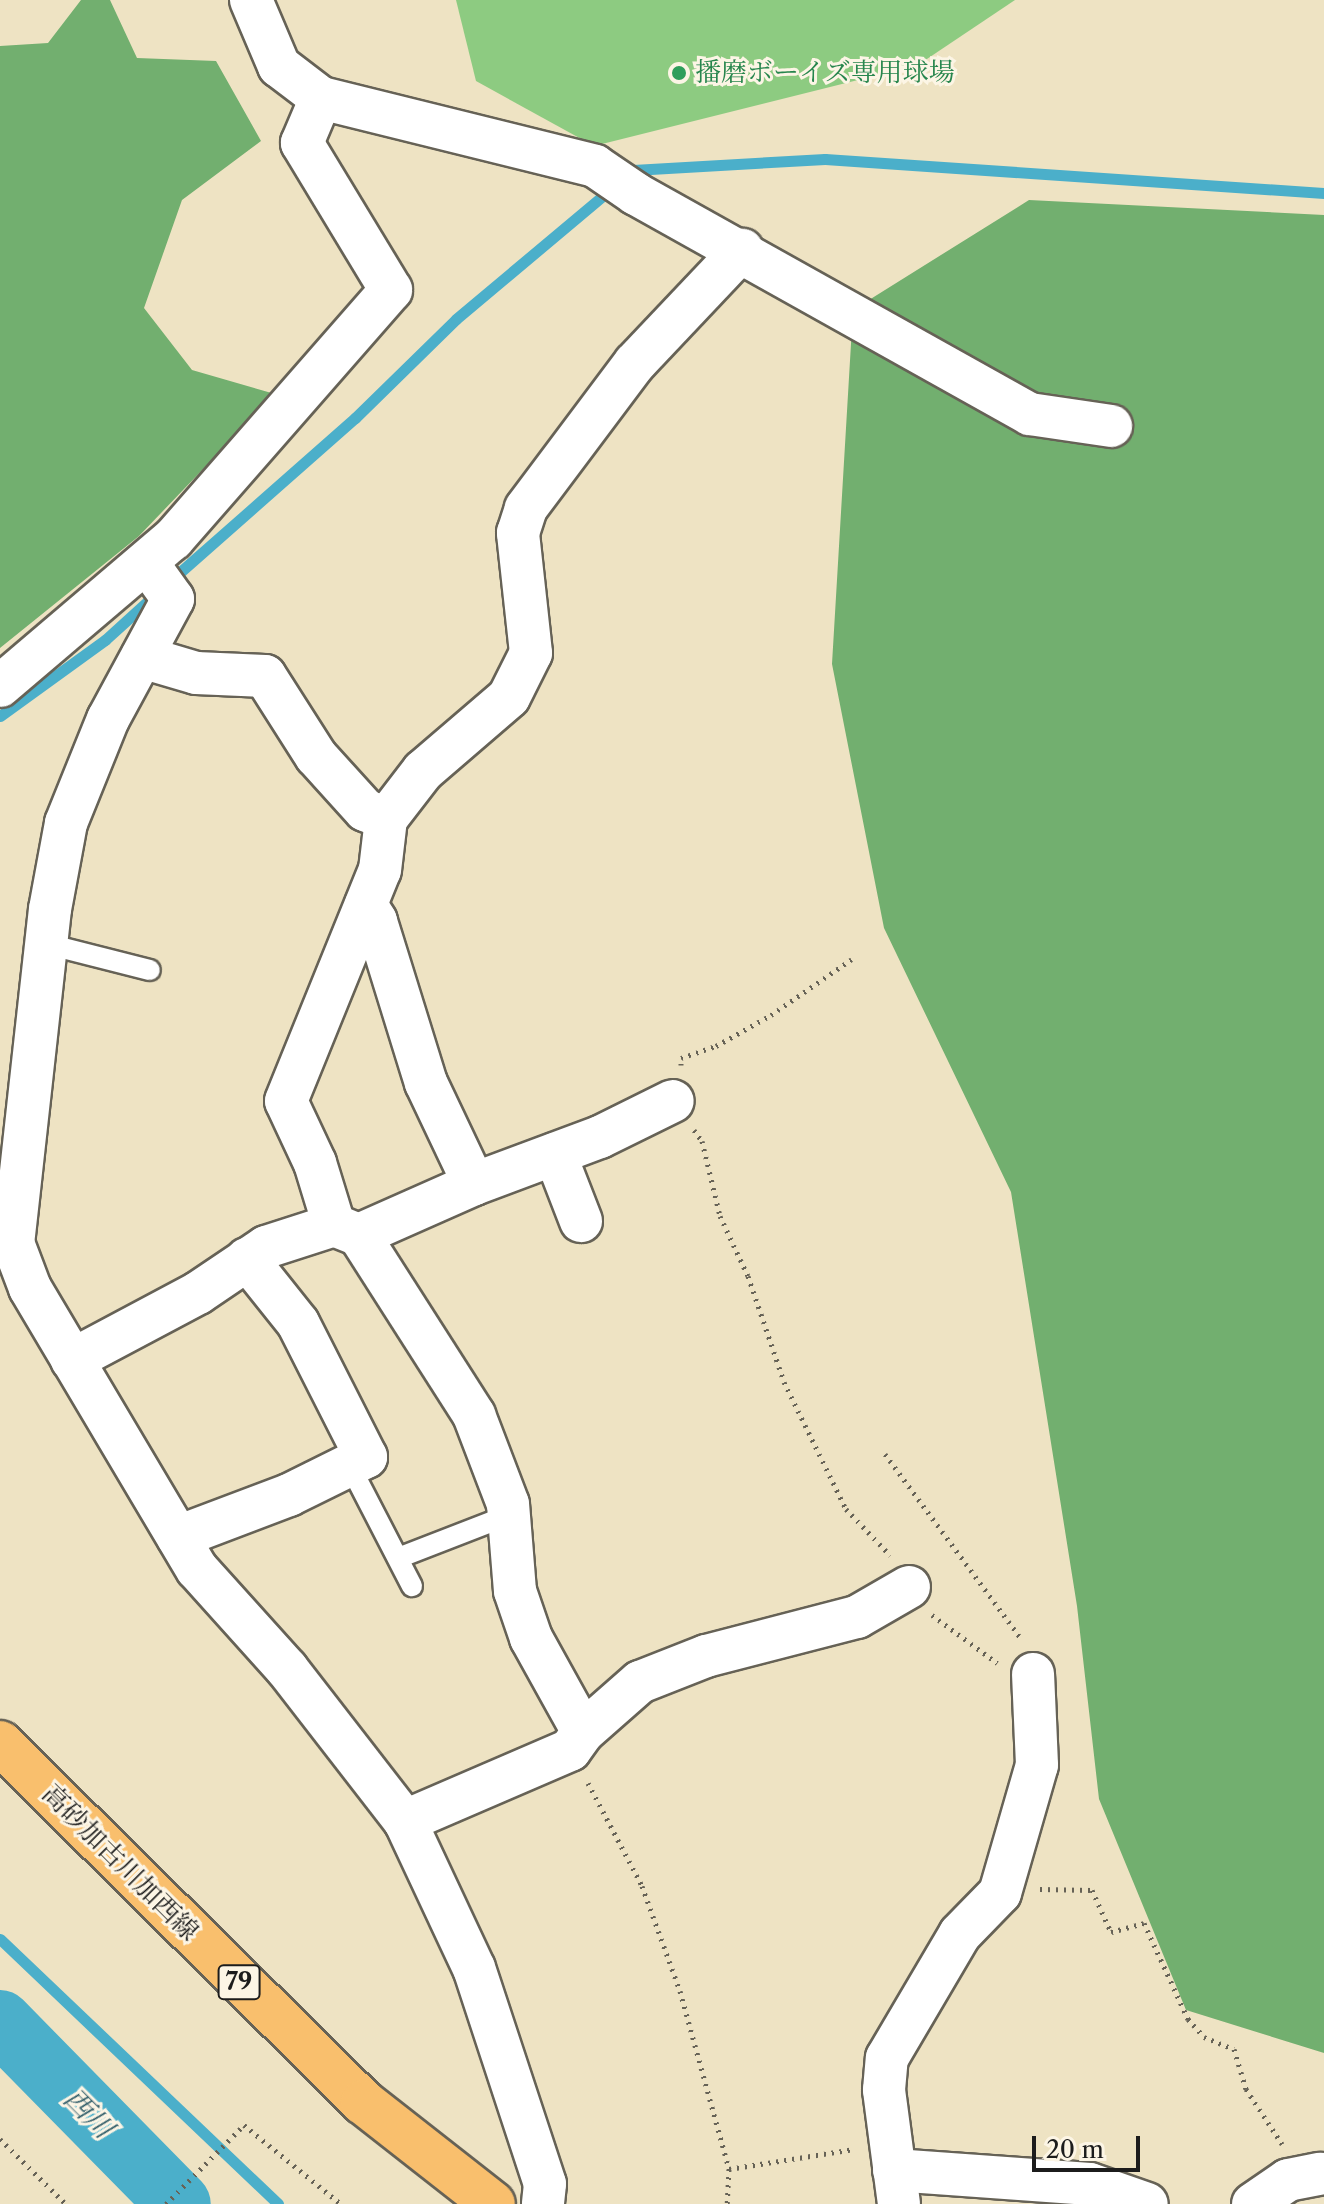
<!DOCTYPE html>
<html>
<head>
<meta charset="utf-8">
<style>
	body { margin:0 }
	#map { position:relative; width:1324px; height:2204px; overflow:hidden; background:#eee3c3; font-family:"Libre Caslon Text","Noto Serif JP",serif }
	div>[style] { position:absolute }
	.green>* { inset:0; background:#8dcb81 }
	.forest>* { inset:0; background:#72af6f }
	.stream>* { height:11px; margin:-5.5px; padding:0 5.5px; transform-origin:5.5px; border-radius:5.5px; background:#4bafca }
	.river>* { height:64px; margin:-32px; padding:0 32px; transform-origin:32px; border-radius:32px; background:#4bafca }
	.path>* { height:5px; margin-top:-2.5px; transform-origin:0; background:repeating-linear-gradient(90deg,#666256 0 2px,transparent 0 8px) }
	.roads { filter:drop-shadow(2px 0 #666256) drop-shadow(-2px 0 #666256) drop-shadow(0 2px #666256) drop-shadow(0 -2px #666256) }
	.service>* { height:20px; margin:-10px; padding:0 10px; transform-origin:10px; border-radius:10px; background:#fff }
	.minor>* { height:42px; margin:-21px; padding:0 21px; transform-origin:21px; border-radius:21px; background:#fff }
	.primary>* { height:44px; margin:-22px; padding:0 22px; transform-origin:22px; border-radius:22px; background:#f9bf6d }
	.dots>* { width:22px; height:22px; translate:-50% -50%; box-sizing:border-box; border:4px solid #fcf5e5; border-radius:50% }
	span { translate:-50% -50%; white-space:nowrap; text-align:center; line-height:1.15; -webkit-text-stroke:6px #fcf5e5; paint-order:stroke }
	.shield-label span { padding:2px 6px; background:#fcf5e5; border:2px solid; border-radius:6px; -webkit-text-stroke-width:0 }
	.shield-label { font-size:24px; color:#1c1c1c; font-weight:700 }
	.leisure-label { font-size:26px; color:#27864d }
	.left { translate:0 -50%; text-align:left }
	.street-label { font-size:26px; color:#1c1c1c }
	.water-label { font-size:28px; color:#315e6a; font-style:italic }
	.scale { position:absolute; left:1032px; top:2136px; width:108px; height:36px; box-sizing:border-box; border:4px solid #1c1c1c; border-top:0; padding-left:10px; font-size:24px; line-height:28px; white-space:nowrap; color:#1c1c1c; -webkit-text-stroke:6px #fcf5e5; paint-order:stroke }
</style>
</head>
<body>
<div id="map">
	<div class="green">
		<div style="clip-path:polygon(456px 0,1015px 0,918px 65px,594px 146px,476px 81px)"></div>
	</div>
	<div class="forest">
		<div style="clip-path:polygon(81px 0,110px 0,137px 58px,216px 61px,261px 141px,182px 200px,144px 308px,192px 370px,275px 394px,139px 536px,0 648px,0 46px,48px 43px)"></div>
		<div style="clip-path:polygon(1029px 200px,1324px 215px,1324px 2053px,1186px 2010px,1099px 1799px,1077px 1606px,1011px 1192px,884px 928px,832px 664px,853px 310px)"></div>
	</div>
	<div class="stream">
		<div style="left:625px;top:177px;width:11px;rotate:-41deg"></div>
		<div style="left:633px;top:170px;width:192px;rotate:-3.3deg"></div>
		<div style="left:825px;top:159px;width:500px;rotate:3.9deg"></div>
		<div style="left:170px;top:581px;width:247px;rotate:-41.4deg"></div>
		<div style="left:355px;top:418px;width:141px;rotate:-44.4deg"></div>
		<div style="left:456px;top:319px;width:204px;rotate:-40deg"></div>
		<div style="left:0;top:716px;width:130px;rotate:-35.9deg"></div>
		<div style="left:105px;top:640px;width:72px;rotate:-42.2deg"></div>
		<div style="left:0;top:1939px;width:384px;rotate:43.6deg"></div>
	</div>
	<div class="river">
		<div style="left:0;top:2022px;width:255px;rotate:45.5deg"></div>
	</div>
	<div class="path">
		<div style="left:681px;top:1065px;width:7px;rotate:-90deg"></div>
		<div style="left:681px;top:1058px;width:37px;rotate:-19deg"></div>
		<div style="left:716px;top:1046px;width:63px;rotate:-29.4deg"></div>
		<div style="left:771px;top:1015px;width:98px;rotate:-34.7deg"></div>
		<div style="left:694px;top:1130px;width:14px;rotate:54deg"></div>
		<div style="left:702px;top:1141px;width:77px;rotate:76.5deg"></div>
		<div style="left:720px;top:1216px;width:66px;rotate:65deg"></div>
		<div style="left:748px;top:1276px;width:112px;rotate:71.2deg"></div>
		<div style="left:784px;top:1382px;width:141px;rotate:64deg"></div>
		<div style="left:846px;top:1509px;width:64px;rotate:46.3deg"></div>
		<div style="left:885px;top:1454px;width:231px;rotate:53.6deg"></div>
		<div style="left:932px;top:1615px;width:81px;rotate:36.4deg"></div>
		<div style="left:588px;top:1783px;width:116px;rotate:62.3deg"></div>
		<div style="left:642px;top:1886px;width:112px;rotate:70.1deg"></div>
		<div style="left:680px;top:1991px;width:185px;rotate:74.6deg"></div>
		<div style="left:729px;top:2169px;width:35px;rotate:93deg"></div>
		<div style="left:1040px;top:1889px;width:52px;rotate:1.1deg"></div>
		<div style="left:1092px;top:1890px;width:46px;rotate:65.7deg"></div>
		<div style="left:1111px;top:1932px;width:34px;rotate:-15deg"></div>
		<div style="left:1144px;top:1923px;width:106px;rotate:65.4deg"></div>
		<div style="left:1188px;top:2019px;width:24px;rotate:48deg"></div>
		<div style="left:1204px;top:2037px;width:32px;rotate:22deg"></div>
		<div style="left:1234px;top:2049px;width:42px;rotate:73.3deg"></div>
		<div style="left:1246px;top:2089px;width:66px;rotate:56.8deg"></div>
		<div style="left:0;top:2139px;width:93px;rotate:44.6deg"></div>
		<div style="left:729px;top:2169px;width:127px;rotate:-9.1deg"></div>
		<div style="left:166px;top:2204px;width:111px;rotate:-45.4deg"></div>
		<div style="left:244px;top:2125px;width:125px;rotate:39.2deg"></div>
	</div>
	<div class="roads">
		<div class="service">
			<div style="left:47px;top:944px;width:106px;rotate:14.2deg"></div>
			<div style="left:351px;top:1468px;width:133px;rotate:62.7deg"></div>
			<div style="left:398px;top:1558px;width:119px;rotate:-21.2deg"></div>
		</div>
		<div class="minor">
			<div style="left:251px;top:0;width:72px;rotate:67deg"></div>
			<div style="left:279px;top:66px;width:53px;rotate:37.3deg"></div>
			<div style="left:321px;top:98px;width:282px;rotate:13.9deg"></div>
			<div style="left:595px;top:166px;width:50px;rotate:34.3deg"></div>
			<div style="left:636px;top:194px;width:451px;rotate:29.2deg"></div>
			<div style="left:1030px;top:414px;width:82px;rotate:8.4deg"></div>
			<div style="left:148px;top:564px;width:43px;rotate:54.5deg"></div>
			<div style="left:173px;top:599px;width:136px;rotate:118.4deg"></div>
			<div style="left:108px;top:719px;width:112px;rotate:112deg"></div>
			<div style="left:66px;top:823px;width:87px;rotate:100.5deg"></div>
			<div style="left:50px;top:909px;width:336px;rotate:96.3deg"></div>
			<div style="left:13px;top:1243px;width:48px;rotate:69.3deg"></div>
			<div style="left:30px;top:1288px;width:327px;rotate:59.3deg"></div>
			<div style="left:197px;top:1569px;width:135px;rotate:48deg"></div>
			<div style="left:287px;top:1669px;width:192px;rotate:52.2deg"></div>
			<div style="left:405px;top:1821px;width:162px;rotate:64.9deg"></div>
			<div style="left:474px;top:1968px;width:227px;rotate:71.8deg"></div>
			<div style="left:545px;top:2184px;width:20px;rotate:96deg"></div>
			<div style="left:142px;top:657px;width:56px;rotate:16.5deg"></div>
			<div style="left:196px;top:673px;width:69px;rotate:2.5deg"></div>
			<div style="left:265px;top:676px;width:95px;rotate:57.5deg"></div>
			<div style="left:316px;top:756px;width:73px;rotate:47.8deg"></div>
			<div style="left:365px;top:810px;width:23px;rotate:23deg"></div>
			<div style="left:0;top:686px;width:227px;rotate:-40.4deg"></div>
			<div style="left:173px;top:539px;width:331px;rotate:-48.8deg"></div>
			<div style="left:391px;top:290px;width:172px;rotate:-121.2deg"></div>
			<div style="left:302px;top:143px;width:49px;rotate:-67.1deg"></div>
			<div style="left:555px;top:1154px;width:72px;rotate:68.8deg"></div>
			<div style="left:474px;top:1184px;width:134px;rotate:-20.5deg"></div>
			<div style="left:600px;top:1137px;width:81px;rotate:-26.3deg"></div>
			<div style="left:334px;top:1225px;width:65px;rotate:-107deg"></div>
			<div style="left:315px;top:1163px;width:68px;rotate:-115.1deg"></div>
			<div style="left:286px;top:1101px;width:249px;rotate:-67.9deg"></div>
			<div style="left:380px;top:870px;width:51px;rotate:-83.3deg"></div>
			<div style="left:386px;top:819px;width:61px;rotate:-52.4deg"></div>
			<div style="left:423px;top:771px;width:113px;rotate:-40.7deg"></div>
			<div style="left:509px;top:697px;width:49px;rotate:-63.4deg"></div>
			<div style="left:531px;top:653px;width:121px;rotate:-96.2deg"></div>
			<div style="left:518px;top:533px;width:26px;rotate:-72deg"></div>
			<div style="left:526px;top:508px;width:181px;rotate:-53.1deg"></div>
			<div style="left:635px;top:363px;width:156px;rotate:-46.6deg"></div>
			<div style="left:359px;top:1235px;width:214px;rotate:57.4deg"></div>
			<div style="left:474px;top:1415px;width:95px;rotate:69.1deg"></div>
			<div style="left:508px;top:1504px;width:87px;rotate:85.4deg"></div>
			<div style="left:515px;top:1591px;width:50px;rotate:71.2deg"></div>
			<div style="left:531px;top:1638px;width:107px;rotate:61deg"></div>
			<div style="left:583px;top:1732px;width:22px;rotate:126deg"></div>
			<div style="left:570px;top:1750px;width:180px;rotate:156.7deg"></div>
			<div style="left:72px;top:1360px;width:143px;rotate:-28deg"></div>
			<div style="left:198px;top:1293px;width:82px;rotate:-34.1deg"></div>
			<div style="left:266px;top:1247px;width:71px;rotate:-17.9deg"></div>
			<div style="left:334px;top:1225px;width:27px;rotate:22deg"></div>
			<div style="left:359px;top:1235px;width:126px;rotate:-23.9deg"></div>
			<div style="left:474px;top:1184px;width:112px;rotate:-115.4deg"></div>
			<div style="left:426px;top:1083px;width:170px;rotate:-107.2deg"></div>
			<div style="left:376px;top:921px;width:19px;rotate:-122deg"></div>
			<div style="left:178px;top:1537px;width:119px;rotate:-20.7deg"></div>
			<div style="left:289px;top:1495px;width:86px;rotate:-26.3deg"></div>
			<div style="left:366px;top:1457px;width:150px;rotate:-116.9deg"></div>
			<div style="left:298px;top:1323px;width:82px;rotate:-128.6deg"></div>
			<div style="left:583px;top:1732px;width:76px;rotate:-41.3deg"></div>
			<div style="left:640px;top:1682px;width:71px;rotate:-21.5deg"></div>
			<div style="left:706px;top:1656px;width:156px;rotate:-14.5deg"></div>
			<div style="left:857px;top:1617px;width:60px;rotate:-30deg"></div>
			<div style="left:894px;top:2170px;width:196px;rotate:4.1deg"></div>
			<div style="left:1090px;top:2184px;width:60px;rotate:19.3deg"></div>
			<div style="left:899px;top:2204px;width:115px;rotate:-97.5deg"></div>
			<div style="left:884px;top:2090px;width:32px;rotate:-85deg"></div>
			<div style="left:887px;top:2058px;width:144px;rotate:-59.5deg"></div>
			<div style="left:960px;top:1934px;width:57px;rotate:-45.7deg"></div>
			<div style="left:1000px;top:1893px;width:133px;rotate:-73.9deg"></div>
			<div style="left:1037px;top:1765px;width:91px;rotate:-92.5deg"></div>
			<div style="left:1253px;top:2204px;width:42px;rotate:-34.4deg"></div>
			<div style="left:1288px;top:2180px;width:33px;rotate:-11deg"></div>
		</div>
		<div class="primary">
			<div style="left:0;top:1743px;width:511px;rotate:44.68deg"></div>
			<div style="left:363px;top:2102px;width:165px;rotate:38.1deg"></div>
		</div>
	</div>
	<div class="dots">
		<div style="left:679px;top:73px;background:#2e9e5b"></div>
	</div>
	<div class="shield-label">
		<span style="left:239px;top:1982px">79</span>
	</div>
	<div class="leisure-label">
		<span class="left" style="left:695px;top:73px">播磨ボーイズ専用球場</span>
	</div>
	<div class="street-label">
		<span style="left:120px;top:1863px;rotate:45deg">高砂加古川加西線</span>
	</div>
	<div class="water-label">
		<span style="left:89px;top:2113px;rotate:45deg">西川</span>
	</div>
	<div class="scale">20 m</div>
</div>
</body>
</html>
